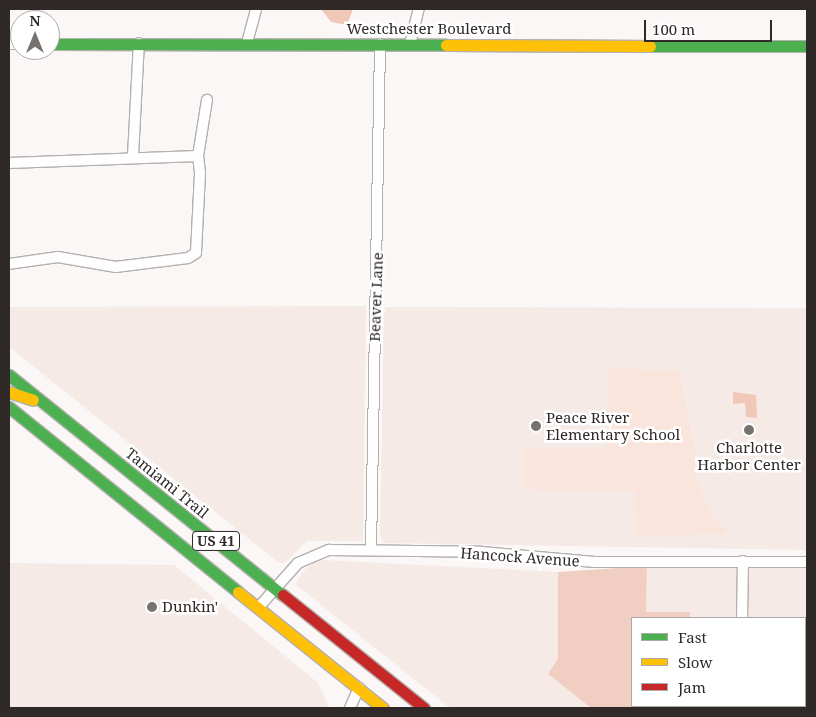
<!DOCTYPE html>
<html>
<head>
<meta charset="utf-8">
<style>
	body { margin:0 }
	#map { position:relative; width:816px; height:717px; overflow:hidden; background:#fbf7f6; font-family:"Noto Serif",serif }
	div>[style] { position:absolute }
	.built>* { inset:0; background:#f5eae5 }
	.green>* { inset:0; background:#fae5dc }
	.forest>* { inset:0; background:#f0cfc2 }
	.water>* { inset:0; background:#f0c8b8 }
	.roads { filter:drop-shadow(1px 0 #b4b0ae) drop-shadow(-1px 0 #b4b0ae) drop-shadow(0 1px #b4b0ae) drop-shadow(0 -1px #b4b0ae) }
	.street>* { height:10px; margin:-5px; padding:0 5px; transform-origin:5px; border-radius:5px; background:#fefefe }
	.fast>* { height:11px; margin:-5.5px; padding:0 5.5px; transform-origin:5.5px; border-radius:5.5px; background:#4caf50 }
	.slow>* { height:11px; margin:-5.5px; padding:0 5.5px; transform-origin:5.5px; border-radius:5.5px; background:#ffc107 }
	.jam>* { height:11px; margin:-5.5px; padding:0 5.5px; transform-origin:5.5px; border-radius:5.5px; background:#c62828 }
	.dots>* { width:14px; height:14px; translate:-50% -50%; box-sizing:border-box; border:2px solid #fff; border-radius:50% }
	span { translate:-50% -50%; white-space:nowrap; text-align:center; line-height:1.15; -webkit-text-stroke:5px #fff; paint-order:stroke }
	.shield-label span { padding:1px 4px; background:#fff; border:1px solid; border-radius:4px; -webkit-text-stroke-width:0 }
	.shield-label { font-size:14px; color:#2f2a28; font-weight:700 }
	.street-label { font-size:15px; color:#2f2a28 }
	.poi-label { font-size:15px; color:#2f2a28 }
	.left { translate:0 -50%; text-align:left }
	.frame { position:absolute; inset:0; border:10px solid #2f2a28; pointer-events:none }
	.legend { position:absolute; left:631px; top:617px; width:175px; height:90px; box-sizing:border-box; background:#fff; border:1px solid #acaaa9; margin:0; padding:6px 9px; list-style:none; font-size:15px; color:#2f2a28 }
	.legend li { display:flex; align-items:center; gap:10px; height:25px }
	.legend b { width:25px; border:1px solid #acaaa9 }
	.north { position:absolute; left:10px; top:10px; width:50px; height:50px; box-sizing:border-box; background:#fff; border:1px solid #acaaa9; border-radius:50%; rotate:0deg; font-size:14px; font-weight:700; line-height:20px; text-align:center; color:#2f2a28 }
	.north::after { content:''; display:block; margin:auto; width:18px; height:22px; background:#767270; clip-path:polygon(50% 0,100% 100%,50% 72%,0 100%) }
	.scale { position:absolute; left:644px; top:20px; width:128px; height:22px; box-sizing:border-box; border:2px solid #2f2a28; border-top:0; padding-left:6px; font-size:15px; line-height:18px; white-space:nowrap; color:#2f2a28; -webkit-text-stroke:4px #fff; paint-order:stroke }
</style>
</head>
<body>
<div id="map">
	<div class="built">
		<div style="clip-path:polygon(366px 306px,363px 541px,307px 541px,285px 563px,279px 563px,9px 347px,9px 307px)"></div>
		<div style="clip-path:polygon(384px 307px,807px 308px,807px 550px,384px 543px,380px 535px)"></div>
		<div style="clip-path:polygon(322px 560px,558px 572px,558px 658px,548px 674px,591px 708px,450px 708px,295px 584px,306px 568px)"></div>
		<div style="clip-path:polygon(9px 563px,174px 565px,317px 682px,330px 708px,9px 708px)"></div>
		<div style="clip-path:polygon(647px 566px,807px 567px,807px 708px,689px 708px,805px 706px,805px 618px,690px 618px,690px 613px,646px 612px)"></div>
	</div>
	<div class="green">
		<div style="clip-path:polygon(607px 368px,679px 371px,695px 451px,694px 469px,707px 505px,714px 520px,726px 528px,726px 534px,637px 536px,635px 491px,524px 489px,524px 448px,607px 448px)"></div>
	</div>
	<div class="forest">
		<div style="clip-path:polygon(647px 566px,646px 612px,690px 612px,690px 618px,632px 618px,632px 706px,689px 708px,591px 708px,548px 674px,558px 658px,558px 572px)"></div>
	</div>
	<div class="water">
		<div style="clip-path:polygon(321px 9px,353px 9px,347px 25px,331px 22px)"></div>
		<div style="clip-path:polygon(733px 392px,756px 395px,757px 418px,746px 417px,745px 403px,733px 404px)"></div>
	</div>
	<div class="roads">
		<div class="street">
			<div style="left:247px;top:43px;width:35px;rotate:-75deg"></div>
			<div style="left:9px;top:44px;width:11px"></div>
			<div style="left:410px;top:44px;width:36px;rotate:-76deg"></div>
			<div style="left:133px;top:156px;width:113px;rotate:-87deg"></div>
			<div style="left:198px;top:156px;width:57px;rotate:-80.9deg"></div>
			<div style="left:9px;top:163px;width:189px;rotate:-2.1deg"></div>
			<div style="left:198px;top:156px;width:17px;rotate:83deg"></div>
			<div style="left:200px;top:173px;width:80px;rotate:92.9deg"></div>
			<div style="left:196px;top:253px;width:9px;rotate:148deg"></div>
			<div style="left:188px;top:258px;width:73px;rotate:172.9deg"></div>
			<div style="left:116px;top:267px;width:59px;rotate:-170.2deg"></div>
			<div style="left:58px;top:257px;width:49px;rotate:171.9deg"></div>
			<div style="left:371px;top:550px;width:506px;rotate:-88.98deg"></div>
			<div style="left:258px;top:608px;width:60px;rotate:-48.4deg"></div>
			<div style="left:298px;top:563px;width:34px;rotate:-23deg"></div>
			<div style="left:329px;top:550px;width:153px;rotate:0.7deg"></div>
			<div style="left:482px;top:552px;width:113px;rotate:5.1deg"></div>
			<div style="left:595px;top:562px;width:210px"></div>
			<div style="left:742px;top:618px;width:57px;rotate:-89deg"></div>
			<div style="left:350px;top:708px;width:22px;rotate:-66deg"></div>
			<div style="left:740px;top:708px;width:2px;rotate:-90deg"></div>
		</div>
		<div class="fast">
			<div style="left:50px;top:44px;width:396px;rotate:0.1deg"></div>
			<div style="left:650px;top:46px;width:157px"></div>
			<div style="left:9px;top:375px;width:351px;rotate:38.8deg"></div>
			<div style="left:9px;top:407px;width:294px;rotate:38.9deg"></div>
		</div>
		<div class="slow">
			<div style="left:446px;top:45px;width:204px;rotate:0.3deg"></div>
			<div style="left:9px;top:392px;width:25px;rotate:18deg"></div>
			<div style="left:238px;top:592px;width:186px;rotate:38.7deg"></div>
		</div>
		<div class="jam">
			<div style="left:283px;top:595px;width:181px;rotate:38.7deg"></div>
		</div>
	</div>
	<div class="dots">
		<div style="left:536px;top:426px;background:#767270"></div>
		<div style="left:749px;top:430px;background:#767270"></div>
		<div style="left:152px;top:607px;background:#767270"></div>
	</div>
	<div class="shield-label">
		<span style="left:216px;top:541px">US 41</span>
	</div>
	<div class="street-label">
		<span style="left:429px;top:29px">Westchester Boulevard</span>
		<span style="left:376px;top:297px;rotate:-88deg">Beaver Lane</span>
		<span style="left:167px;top:483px;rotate:39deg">Tamiami Trail</span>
		<span style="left:520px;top:557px;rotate:4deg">Hancock Avenue</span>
	</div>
	<div class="poi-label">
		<span class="left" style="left:546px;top:426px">Peace River<br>Elementary School</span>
		<span style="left:749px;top:456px">Charlotte<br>Harbor Center</span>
		<span class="left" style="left:162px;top:607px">Dunkin'</span>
	</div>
	<div class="frame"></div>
	<ul class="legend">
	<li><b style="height:6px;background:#4caf50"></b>Fast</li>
	<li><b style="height:6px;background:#ffc107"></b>Slow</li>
	<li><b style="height:6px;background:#c62828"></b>Jam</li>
	</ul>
	<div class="north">N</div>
	<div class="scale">100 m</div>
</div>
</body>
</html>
